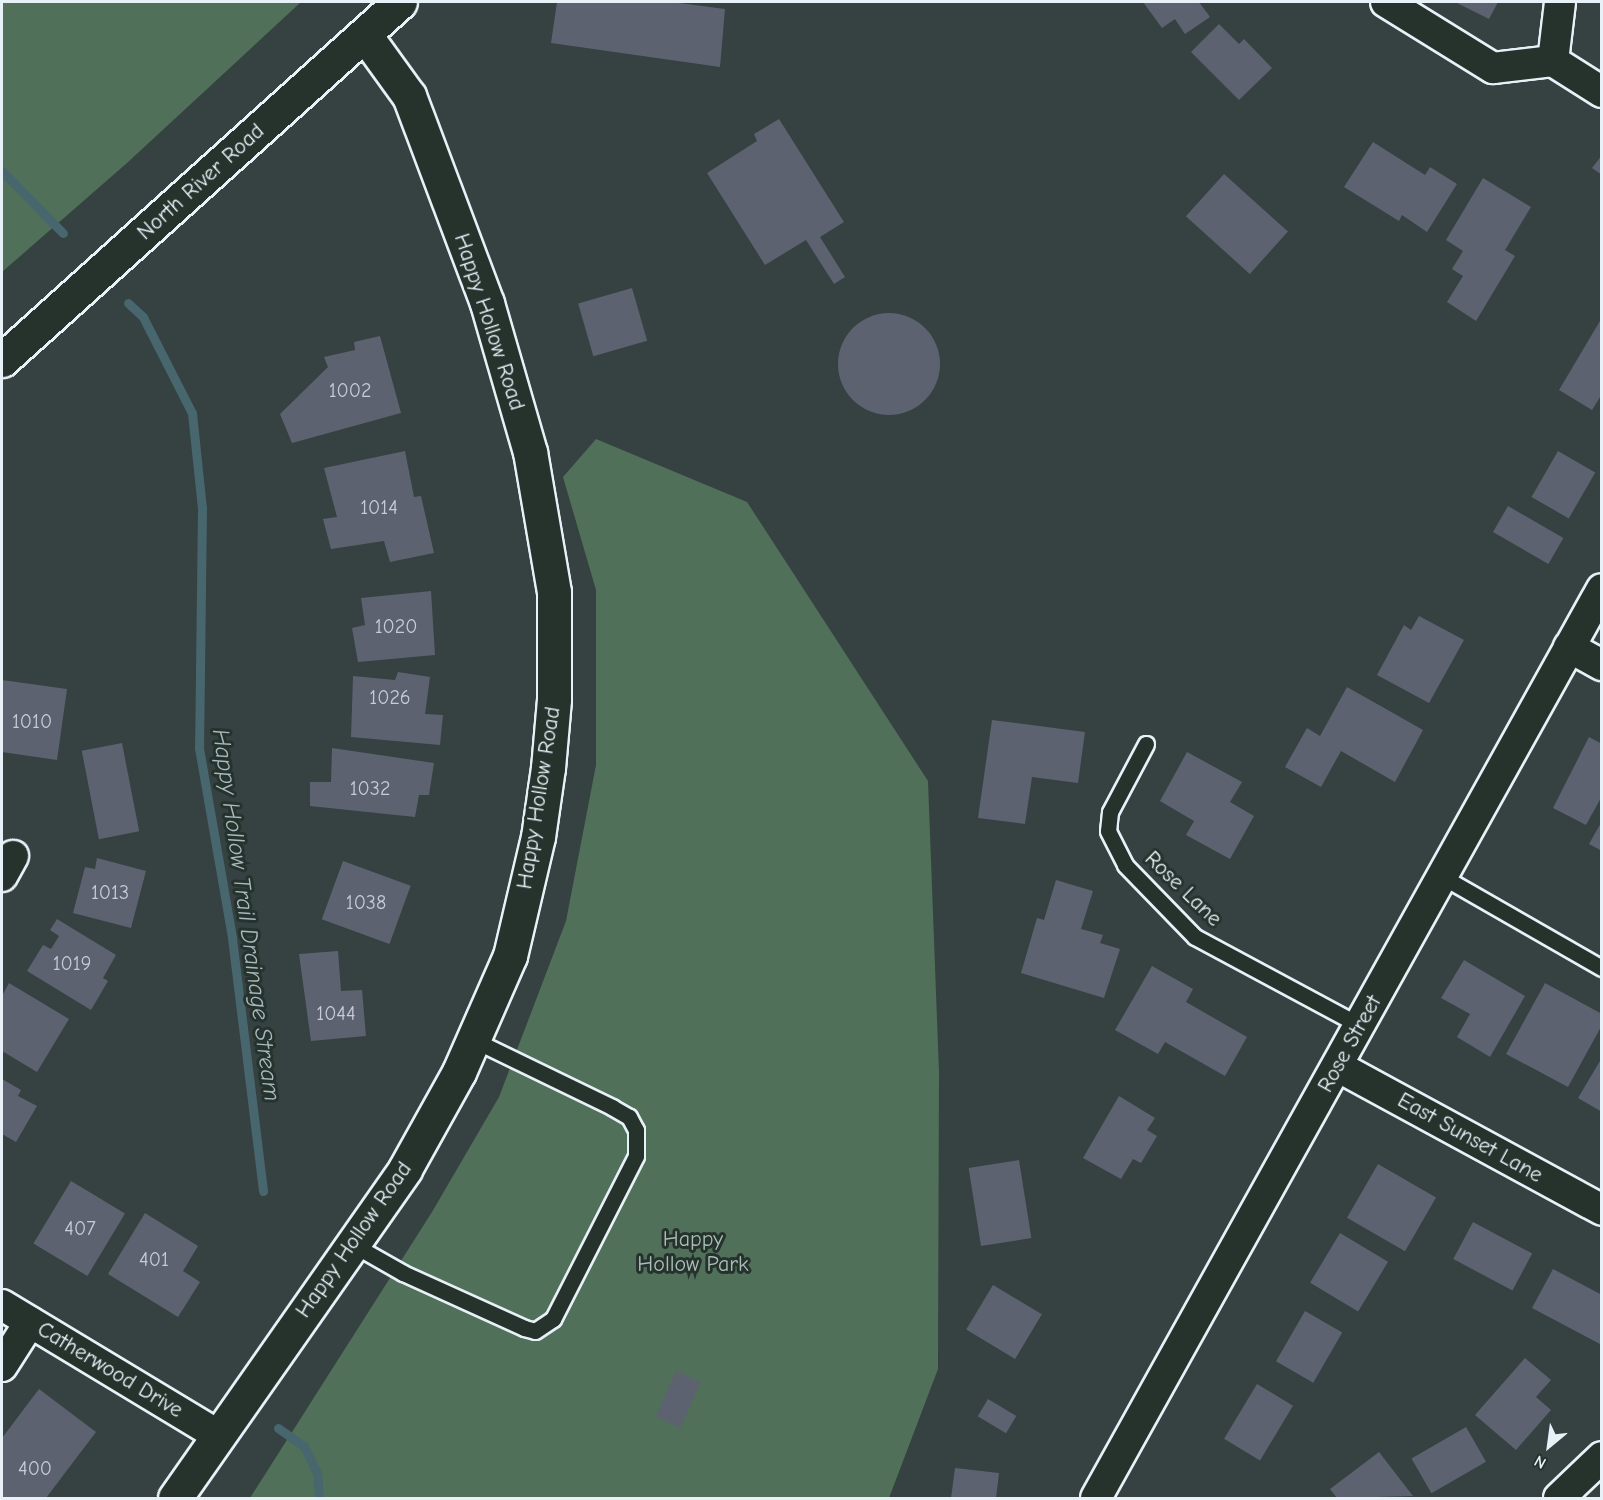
<!DOCTYPE html>
<html>
<head>
<meta charset="utf-8">
<style>
	body { margin:0 }
	#map { position:relative; width:1603px; height:1500px; overflow:hidden; background:#364141; font-family:"Comic Neue",sans-serif }
	div>[style] { position:absolute }
	.green>* { inset:0; background:#50705a }
	.stream>* { height:9px; margin:-4.5px; padding:0 4.5px; transform-origin:4.5px; border-radius:4.5px; background:#47666d }
	.building>* { inset:0; background:#5d6270; transform-origin:0 0 }
	.round { border-radius:50% }
	.roads { filter:drop-shadow(2px 0 #e8f1f8) drop-shadow(-2px 0 #e8f1f8) drop-shadow(0 2px #e8f1f8) drop-shadow(0 -2px #e8f1f8) }
	.lane>* { height:15px; margin:-7.5px; padding:0 7.5px; transform-origin:7.5px; border-radius:7.5px; background:#26332d }
	.street>* { height:30px; margin:-15px; padding:0 15px; transform-origin:15px; border-radius:15px; background:#26332d }
	.secondary>* { height:33px; margin:-16.5px; padding:0 16.5px; transform-origin:16.5px; border-radius:16.5px; background:#26332d }
	span { translate:-50% -50%; white-space:nowrap; text-align:center; line-height:1.15; -webkit-text-stroke:6px #26332d; paint-order:stroke }
	.number-label { font-size:20px; color:#c5cdd6 }
	.number-label span { -webkit-text-stroke-width:0 }
	.street-label { font-size:22px; color:#e8f1f8 }
	.park-label { font-size:22px; color:#abbdb9 }
	.water-label { font-size:24px; color:#a8b9c0; font-style:italic }
	.frame { position:absolute; inset:0; border:3px solid #e8f1f8; pointer-events:none }
	.north { position:absolute; left:1519px; top:1416px; width:60px; height:60px; -webkit-text-stroke:4px #26332d; paint-order:stroke; rotate:209deg; font-size:16px; font-weight:700; line-height:24px; text-align:center; color:#e8f1f8 }
	.north::after { content:''; display:block; margin:auto; width:21px; height:27px; background:#e8f1f8; clip-path:polygon(50% 0,100% 100%,50% 72%,0 100%) }
</style>
</head>
<body>
<div id="map">
	<div class="green">
		<div style="clip-path:polygon(2px 2px,301px 2px,127px 163px,2px 272px)"></div>
		<div style="clip-path:polygon(596px 439px,747px 502px,928px 781px,939px 1072px,938px 1369px,889px 1498px,250px 1498px,432px 1212px,499px 1097px,566px 921px,596px 765px,596px 590px,563px 477px)"></div>
	</div>
	<div class="stream">
		<div style="left:2px;top:171px;width:87px;rotate:45.5deg"></div>
		<div style="left:128px;top:303px;width:21px;rotate:43deg"></div>
		<div style="left:143px;top:317px;width:108px;rotate:63deg"></div>
		<div style="left:192px;top:413px;width:96px;rotate:84deg"></div>
		<div style="left:202px;top:508px;width:240px;rotate:90.7deg"></div>
		<div style="left:199px;top:748px;width:193px;rotate:80.1deg"></div>
		<div style="left:232px;top:938px;width:255px;rotate:83deg"></div>
		<div style="left:278px;top:1428px;width:32px;rotate:35deg"></div>
		<div style="left:304px;top:1446px;width:30px;rotate:64deg"></div>
		<div style="left:317px;top:1473px;width:25px;rotate:85deg"></div>
	</div>
	<div class="building">
		<div style="clip-path:polygon(557px 2px,672px 2px,725px 9px,720px 67px,551px 43px)"></div>
		<div style="clip-path:polygon(1143px 2px,1199px 2px,1210px 17px,1185px 34px,1175px 19px,1162px 28px)"></div>
		<div style="clip-path:polygon(1455px 2px,1498px 2px,1489px 19px)"></div>
		<div style="clip-path:polygon(1219px 24px,1239px 44px,1244px 39px,1272px 68px,1239px 100px,1191px 52px)"></div>
		<div style="clip-path:polygon(779px 119px,844px 222px,820px 237px,845px 277px,834px 284px,806px 240px,765px 265px,707px 173px,757px 141px,754px 134px)"></div>
		<div style="clip-path:polygon(1373px 142px,1425px 175px,1430px 167px,1457px 184px,1427px 232px,1402px 215px,1399px 221px,1344px 187px)"></div>
		<div style="clip-path:polygon(1602px 155px,1602px 175px,1592px 168px)"></div>
		<div style="left:1224px;top:174px;width:86px;height:57px;rotate:42deg"></div>
		<div style="clip-path:polygon(1483px 178px,1531px 207px,1505px 250px,1515px 256px,1476px 321px,1447px 302px,1463px 276px,1452px 269px,1463px 251px,1446px 240px)"></div>
		<div style="left:632px;top:288px;width:55px;height:56px;rotate:74deg"></div>
		<div class="round" style="left:838px;top:313px;width:102px;height:102px"></div>
		<div style="clip-path:polygon(1600px 321px,1602px 394px,1592px 410px,1559px 390px)"></div>
		<div style="clip-path:polygon(380px 336px,401px 413px,292px 443px,280px 414px,328px 367px,324px 357px,355px 350px,354px 342px)"></div>
		<div style="clip-path:polygon(405px 451px,414px 497px,421px 496px,434px 553px,390px 562px,384px 541px,331px 549px,323px 519px,337px 517px,324px 468px)"></div>
		<div style="left:1558px;top:451px;width:43px;height:53px;rotate:30deg"></div>
		<div style="left:1508px;top:506px;width:64px;height:30px;rotate:30deg"></div>
		<div style="clip-path:polygon(431px 591px,435px 655px,358px 662px,352px 628px,365px 625px,361px 598px)"></div>
		<div style="clip-path:polygon(1419px 616px,1464px 640px,1429px 703px,1377px 675px,1404px 625px,1411px 630px)"></div>
		<div style="clip-path:polygon(398px 672px,430px 677px,425px 714px,443px 715px,440px 745px,351px 737px,353px 676px,395px 680px)"></div>
		<div style="clip-path:polygon(2px 680px,67px 689px,57px 760px,2px 752px)"></div>
		<div style="clip-path:polygon(1347px 687px,1423px 730px,1395px 782px,1341px 751px,1321px 787px,1285px 767px,1307px 728px,1320px 736px)"></div>
		<div style="clip-path:polygon(992px 720px,1085px 732px,1078px 783px,1032px 777px,1025px 824px,978px 818px)"></div>
		<div style="clip-path:polygon(1589px 737px,1602px 744px,1602px 796px,1586px 825px,1553px 808px)"></div>
		<div style="left:122px;top:743px;width:90px;height:41px;rotate:79deg"></div>
		<div style="clip-path:polygon(332px 748px,434px 763px,429px 795px,419px 795px,415px 817px,310px 806px,310px 782px,331px 782px)"></div>
		<div style="clip-path:polygon(1187px 752px,1242px 782px,1230px 802px,1254px 816px,1230px 859px,1186px 835px,1194px 821px,1160px 801px)"></div>
		<div style="clip-path:polygon(1602px 821px,1602px 851px,1589px 844px)"></div>
		<div style="clip-path:polygon(97px 858px,146px 871px,131px 928px,73px 913px,85px 867px,95px 869px)"></div>
		<div style="left:343px;top:861px;width:72px;height:62px;rotate:20deg"></div>
		<div style="clip-path:polygon(1056px 880px,1093px 891px,1081px 929px,1103px 935px,1100px 943px,1120px 949px,1104px 998px,1021px 973px,1037px 918px,1044px 920px)"></div>
		<div style="clip-path:polygon(57px 919px,116px 955px,103px 978px,108px 981px,91px 1010px,27px 971px,43px 945px,51px 949px,59px 936px,50px 930px)"></div>
		<div style="clip-path:polygon(338px 951px,341px 991px,362px 990px,366px 1036px,311px 1041px,299px 954px)"></div>
		<div style="clip-path:polygon(1464px 960px,1525px 996px,1490px 1057px,1457px 1037px,1470px 1014px,1441px 998px)"></div>
		<div style="clip-path:polygon(1152px 966px,1193px 989px,1186px 1002px,1247px 1037px,1225px 1076px,1165px 1042px,1158px 1054px,1115px 1030px)"></div>
		<div style="clip-path:polygon(9px 983px,69px 1019px,37px 1072px,2px 1051px,2px 996px)"></div>
		<div style="clip-path:polygon(1545px 983px,1602px 1014px,1602px 1025px,1568px 1087px,1506px 1054px)"></div>
		<div style="clip-path:polygon(1600px 1061px,1602px 1062px,1602px 1112px,1578px 1098px)"></div>
		<div style="clip-path:polygon(2px 1079px,21px 1090px,18px 1096px,37px 1106px,16px 1142px,2px 1134px)"></div>
		<div style="clip-path:polygon(1119px 1096px,1155px 1118px,1147px 1130px,1157px 1136px,1141px 1163px,1133px 1159px,1121px 1179px,1083px 1158px)"></div>
		<div style="left:1019px;top:1160px;width:79px;height:51px;rotate:81deg"></div>
		<div style="left:1378px;top:1164px;width:67px;height:62px;rotate:30deg"></div>
		<div style="left:71px;top:1181px;width:63px;height:73px;rotate:31deg"></div>
		<div style="clip-path:polygon(145px 1213px,198px 1246px,183px 1271px,200px 1282px,178px 1317px,108px 1274px)"></div>
		<div style="left:1473px;top:1222px;width:67px;height:42px;rotate:28deg"></div>
		<div style="left:1340px;top:1233px;width:56px;height:58px;rotate:31deg"></div>
		<div style="clip-path:polygon(1553px 1269px,1602px 1295px,1600px 1344px,1532px 1308px)"></div>
		<div style="left:993px;top:1285px;width:57px;height:52px;rotate:31deg"></div>
		<div style="left:1305px;top:1311px;width:43px;height:58px;rotate:30deg"></div>
		<div style="clip-path:polygon(1525px 1358px,1551px 1380px,1536px 1397px,1551px 1410px,1516px 1450px,1475px 1415px)"></div>
		<div style="left:676px;top:1371px;width:27px;height:50px;rotate:24deg"></div>
		<div style="left:1257px;top:1384px;width:42px;height:64px;rotate:31deg"></div>
		<div style="clip-path:polygon(39px 1389px,96px 1432px,46px 1498px,2px 1498px,2px 1438px)"></div>
		<div style="left:988px;top:1399px;width:33px;height:20px;rotate:31deg"></div>
		<div style="left:1466px;top:1427px;width:40px;height:63px;rotate:60deg"></div>
		<div style="clip-path:polygon(1379px 1452px,1413px 1496px,1337px 1498px,1330px 1489px)"></div>
		<div style="clip-path:polygon(955px 1468px,999px 1473px,996px 1498px,951px 1498px)"></div>
	</div>
	<div class="roads">
		<div class="lane">
			<div style="left:1146px;top:744px;width:77px;rotate:117.9deg"></div>
			<div style="left:1110px;top:812px;width:19px;rotate:96deg"></div>
			<div style="left:1108px;top:831px;width:38px;rotate:63deg"></div>
			<div style="left:1125px;top:865px;width:100px;rotate:45.8deg"></div>
			<div style="left:1195px;top:937px;width:188px;rotate:28.2deg"></div>
			<div style="left:1443px;top:877px;width:183px;rotate:29.8deg"></div>
			<div style="left:352px;top:1244px;width:59px;rotate:29.6deg"></div>
			<div style="left:403px;top:1273px;width:133px;rotate:24.4deg"></div>
			<div style="left:524px;top:1328px;width:11px;rotate:15deg"></div>
			<div style="left:535px;top:1331px;width:22px;rotate:-34deg"></div>
			<div style="left:553px;top:1319px;width:183px;rotate:-63deg"></div>
			<div style="left:636px;top:1156px;width:26px;rotate:-90deg"></div>
			<div style="left:636px;top:1130px;width:15px;rotate:-118deg"></div>
			<div style="left:629px;top:1117px;width:20px;rotate:-150deg"></div>
			<div style="left:612px;top:1107px;width:153px;rotate:-154.1deg"></div>
		</div>
		<div class="street">
			<div style="left:1386px;top:2px;width:126px;rotate:31.7deg"></div>
			<div style="left:1493px;top:68px;width:60px;rotate:-6.7deg"></div>
			<div style="left:1553px;top:61px;width:59px;rotate:-83.2deg"></div>
			<div style="left:1553px;top:61px;width:58px;rotate:32.3deg"></div>
			<div style="left:1569px;top:647px;width:38px;rotate:29deg"></div>
			<div style="left:2px;top:876px;width:23px;rotate:-61deg"></div>
			<div style="left:1339px;top:1067px;width:299px;rotate:28.5deg"></div>
			<div style="left:2px;top:1305px;width:253px;rotate:31.1deg"></div>
			<div style="left:2px;top:1366px;width:52px;rotate:-57.5deg"></div>
			<div style="left:1096px;top:1498px;width:1040px;rotate:-60.9deg"></div>
			<div style="left:1559px;top:1498px;width:59px;rotate:-43.6deg"></div>
		</div>
		<div class="secondary">
			<div style="left:2px;top:360px;width:535px;rotate:-41.97deg"></div>
			<div style="left:175px;top:1498px;width:401px;rotate:-55deg"></div>
			<div style="left:405px;top:1169px;width:111px;rotate:-60.9deg"></div>
			<div style="left:459px;top:1072px;width:127px;rotate:-66.3deg"></div>
			<div style="left:510px;top:956px;width:122px;rotate:-76.8deg"></div>
			<div style="left:538px;top:837px;width:70px;rotate:-81.8deg"></div>
			<div style="left:548px;top:768px;width:69px;rotate:-85deg"></div>
			<div style="left:554px;top:699px;width:107px;rotate:-90deg"></div>
			<div style="left:554px;top:592px;width:142px;rotate:-99.7deg"></div>
			<div style="left:530px;top:452px;width:155px;rotate:-106.1deg"></div>
			<div style="left:487px;top:303px;width:221px;rotate:-110.6deg"></div>
			<div style="left:409px;top:96px;width:75px;rotate:-125.8deg"></div>
		</div>
	</div>
	<div class="number-label">
		<span style="left:350px;top:390px">1002</span>
		<span style="left:379px;top:507px">1014</span>
		<span style="left:396px;top:626px">1020</span>
		<span style="left:390px;top:697px">1026</span>
		<span style="left:32px;top:721px">1010</span>
		<span style="left:370px;top:788px">1032</span>
		<span style="left:110px;top:892px">1013</span>
		<span style="left:366px;top:902px">1038</span>
		<span style="left:72px;top:963px">1019</span>
		<span style="left:336px;top:1013px">1044</span>
		<span style="left:80px;top:1228px">407</span>
		<span style="left:154px;top:1259px">401</span>
		<span style="left:35px;top:1468px">400</span>
	</div>
	<div class="street-label">
		<span style="left:201px;top:182px;rotate:-42deg">North River Road</span>
		<span style="left:489px;top:322px;rotate:72deg">Happy Hollow Road</span>
		<span style="left:539px;top:798px;rotate:-81deg">Happy Hollow Road</span>
		<span style="left:1183px;top:889px;rotate:44deg">Rose Lane</span>
		<span style="left:1350px;top:1044px;rotate:-61deg">Rose Street</span>
		<span style="left:1470px;top:1138px;rotate:29deg">East Sunset Lane</span>
		<span style="left:354px;top:1240px;rotate:-55deg">Happy Hollow Road</span>
		<span style="left:110px;top:1370px;rotate:31deg">Catherwood Drive</span>
	</div>
	<div class="park-label">
		<span style="left:693px;top:1252px">Happy<br>Hollow Park</span>
	</div>
	<div class="water-label">
		<span style="left:246px;top:915px;rotate:82deg">Happy Hollow Trail Drainage Stream</span>
	</div>
	<div class="frame"></div>
	<div class="north">N</div>
</div>
</body>
</html>
